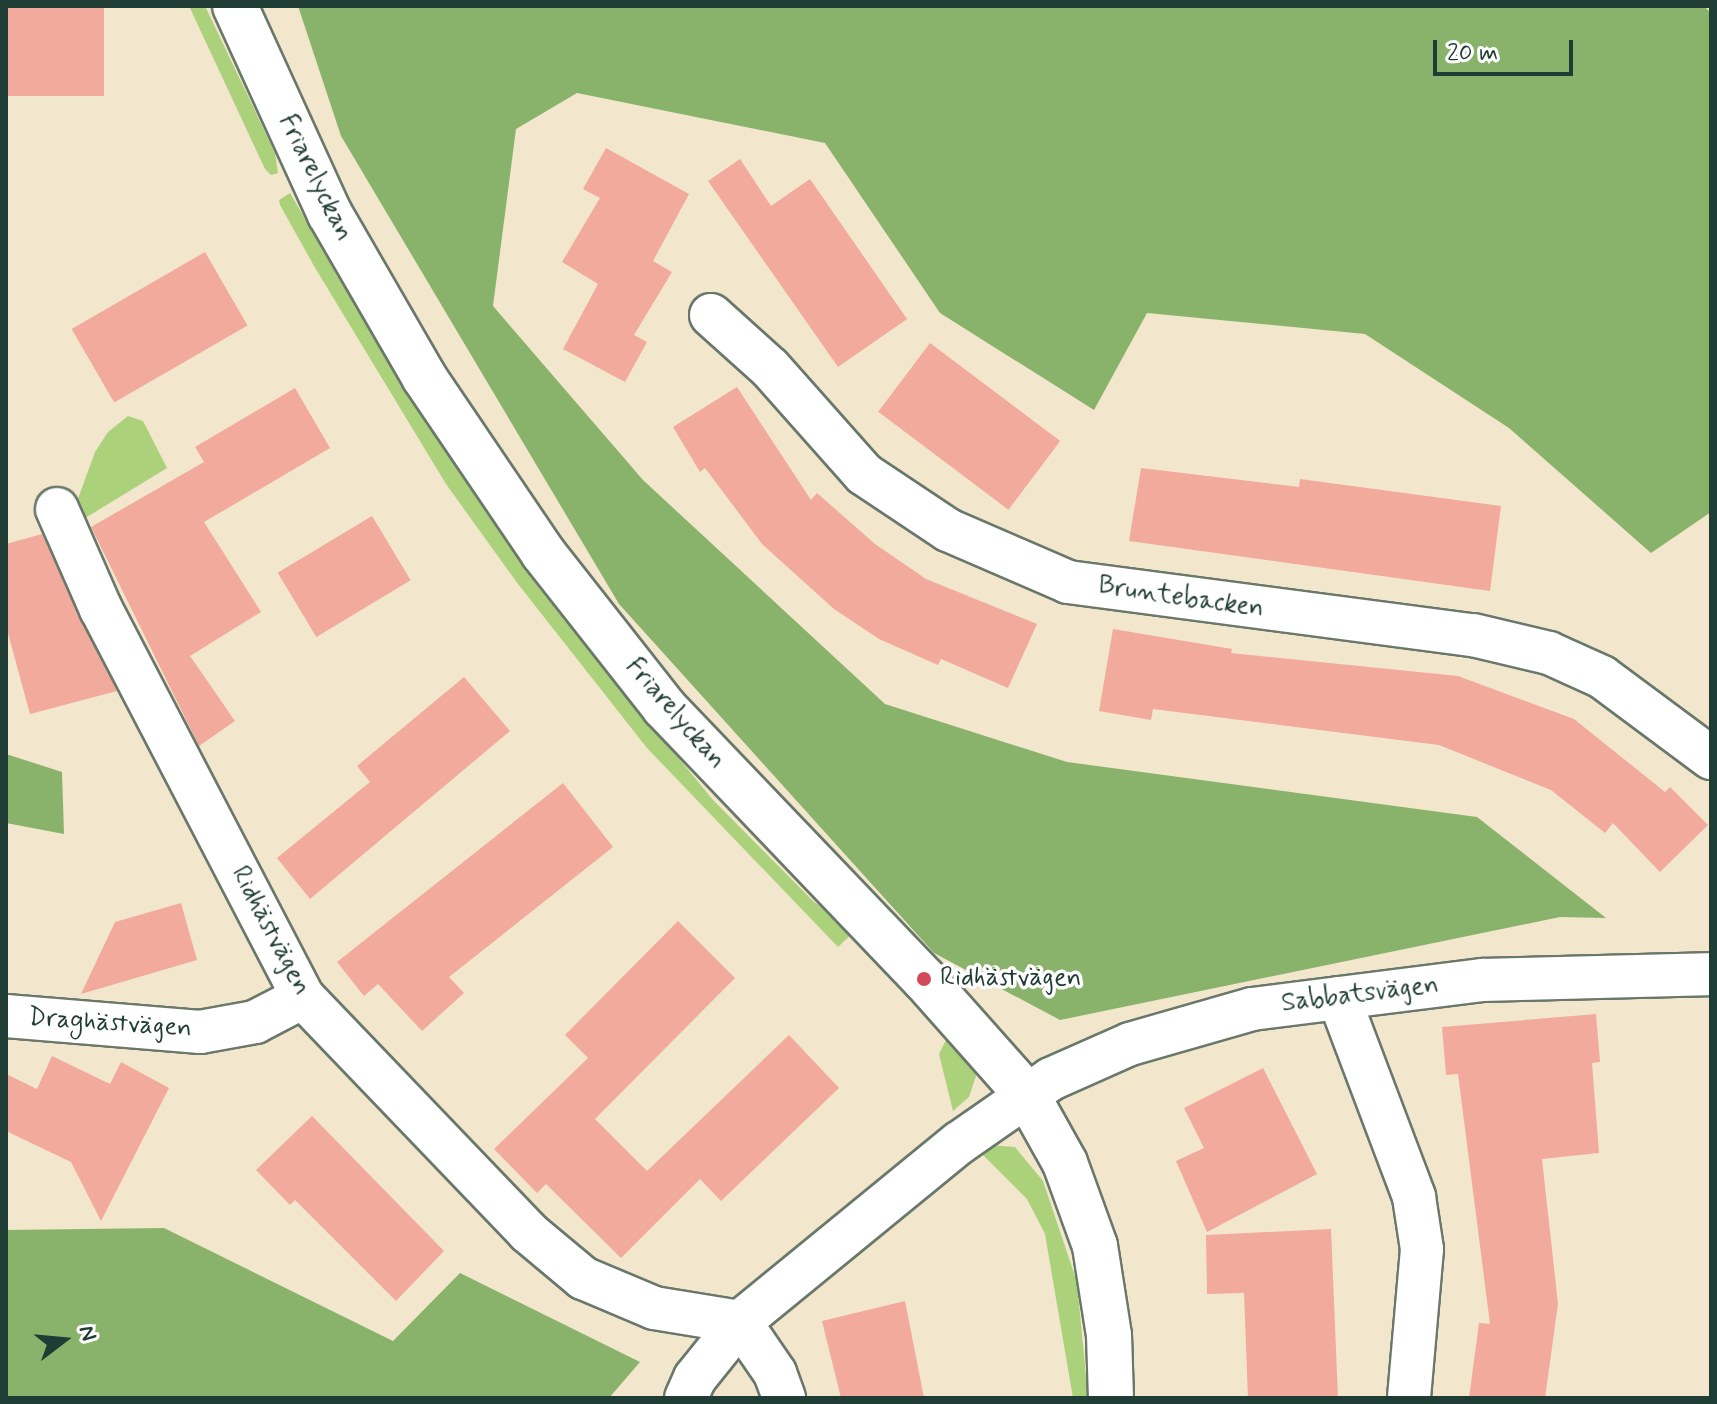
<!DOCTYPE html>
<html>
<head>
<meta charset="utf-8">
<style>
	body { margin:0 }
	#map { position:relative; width:1717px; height:1404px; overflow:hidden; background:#f2e6cd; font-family:Mynerve,sans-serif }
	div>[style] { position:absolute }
	.green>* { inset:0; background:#acd17b }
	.forest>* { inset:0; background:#89b36b }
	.building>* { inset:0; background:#f1aa9c; transform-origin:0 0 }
	.roads { filter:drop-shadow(2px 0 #69786a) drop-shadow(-2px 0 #69786a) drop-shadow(0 2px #69786a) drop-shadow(0 -2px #69786a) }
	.street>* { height:42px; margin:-21px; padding:0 21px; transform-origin:21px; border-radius:21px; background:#fff }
	.secondary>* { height:44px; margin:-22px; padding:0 22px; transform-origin:22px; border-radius:22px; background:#fff }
	.dots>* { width:22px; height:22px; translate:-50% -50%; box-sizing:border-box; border:4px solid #fff; border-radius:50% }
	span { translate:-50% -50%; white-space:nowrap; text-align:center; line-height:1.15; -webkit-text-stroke:7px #fff; paint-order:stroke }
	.street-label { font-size:26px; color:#1f3d34 }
	.poi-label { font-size:26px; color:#1f3d34 }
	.left { translate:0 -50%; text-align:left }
	.frame { position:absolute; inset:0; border:8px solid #1f3d34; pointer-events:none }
	.north { position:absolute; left:24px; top:1300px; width:80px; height:80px; -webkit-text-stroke:6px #fff; paint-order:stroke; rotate:74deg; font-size:22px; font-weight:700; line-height:32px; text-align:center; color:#1f3d34 }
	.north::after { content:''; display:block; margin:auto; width:28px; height:36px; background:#1f3d34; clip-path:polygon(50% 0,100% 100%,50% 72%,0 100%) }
	.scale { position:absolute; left:1433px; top:40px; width:140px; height:36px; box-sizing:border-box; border:4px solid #1f3d34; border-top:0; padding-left:10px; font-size:24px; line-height:28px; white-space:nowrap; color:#1f3d34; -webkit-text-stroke:6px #fff; paint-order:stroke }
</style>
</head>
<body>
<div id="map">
	<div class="green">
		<div style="clip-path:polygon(189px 6px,205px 6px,275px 153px,278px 173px,271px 175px,265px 169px)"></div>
		<div style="clip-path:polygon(290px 193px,387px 360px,536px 584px,713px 800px,814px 902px,857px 929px,838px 947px,647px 748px,518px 584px,446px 484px,314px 266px,280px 205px,279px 200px)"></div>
		<div style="clip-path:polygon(128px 416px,143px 421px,167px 468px,82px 520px,75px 507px,95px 452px,108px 432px)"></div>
		<div style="clip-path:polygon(947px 1038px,974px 1056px,976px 1076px,969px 1097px,953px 1111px,939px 1054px)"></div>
		<div style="clip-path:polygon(989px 1145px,1015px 1147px,1043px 1181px,1077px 1282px,1088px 1398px,1073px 1398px,1045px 1234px,1027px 1199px,981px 1153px)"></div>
	</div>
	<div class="forest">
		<div style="clip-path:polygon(298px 6px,1704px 6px,1711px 13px,1711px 512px,1651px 553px,1509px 428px,1365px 334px,1147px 313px,1094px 410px,940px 313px,825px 143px,577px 93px,516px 129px,493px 306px,643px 480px,885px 704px,1067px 762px,1477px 817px,1606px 918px,1560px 917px,1060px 1020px,934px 953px,619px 604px,341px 136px)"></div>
		<div style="clip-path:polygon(6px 754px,62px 772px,64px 834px,6px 823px)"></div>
		<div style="clip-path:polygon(164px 1228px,393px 1341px,460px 1273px,640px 1362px,609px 1398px,6px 1398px,6px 1230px)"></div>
	</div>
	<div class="building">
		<div style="left:6px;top:6px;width:98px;height:90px"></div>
		<div style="clip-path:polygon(606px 148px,689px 194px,653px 261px,672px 272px,634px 335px,647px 342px,625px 382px,563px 349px,598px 284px,562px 262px,600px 198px,583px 189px)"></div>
		<div style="clip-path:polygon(740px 159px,771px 206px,810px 179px,907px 319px,838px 367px,708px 181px)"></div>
		<div style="left:205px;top:252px;width:85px;height:154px;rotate:60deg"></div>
		<div style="left:930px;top:343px;width:163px;height:86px;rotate:37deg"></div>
		<div style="clip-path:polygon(737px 387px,811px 500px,817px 493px,875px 544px,926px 579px,1037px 624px,1008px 688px,941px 659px,938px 665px,879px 639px,834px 609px,762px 544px,705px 468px,700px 472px,673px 427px)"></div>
		<div style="clip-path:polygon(295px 388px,330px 448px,204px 522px,261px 612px,190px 656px,235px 721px,199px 746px,91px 527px,204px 462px,195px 447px)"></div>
		<div style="clip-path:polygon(1141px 468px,1299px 487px,1300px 479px,1501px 506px,1490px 591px,1129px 541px)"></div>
		<div style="left:372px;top:516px;width:75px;height:110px;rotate:59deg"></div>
		<div style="clip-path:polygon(42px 534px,117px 691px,30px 714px,6px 626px,6px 544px)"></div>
		<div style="clip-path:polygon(1113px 629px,1232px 649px,1231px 653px,1458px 676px,1574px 719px,1665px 792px,1670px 787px,1708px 825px,1660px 872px,1613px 823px,1605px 833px,1551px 790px,1439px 745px,1153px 709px,1151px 720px,1099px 711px)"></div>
		<div style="clip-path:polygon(464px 677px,510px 731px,310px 899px,277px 858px,370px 782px,357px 766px)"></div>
		<div style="clip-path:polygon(563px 783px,613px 847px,449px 977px,464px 993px,422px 1031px,378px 984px,364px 996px,337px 962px)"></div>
		<div style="clip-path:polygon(181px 903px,197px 960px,81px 994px,115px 922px)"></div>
		<div style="clip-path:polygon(678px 921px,735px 978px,595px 1119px,647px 1171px,789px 1035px,839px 1088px,721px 1201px,700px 1179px,621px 1258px,546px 1184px,537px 1193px,494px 1149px,588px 1058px,565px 1035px)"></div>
		<div style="clip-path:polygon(1596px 1014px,1600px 1062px,1592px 1063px,1599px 1153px,1542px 1159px,1558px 1304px,1545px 1398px,1469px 1398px,1479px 1323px,1490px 1324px,1458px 1074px,1446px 1075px,1442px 1027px)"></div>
		<div style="clip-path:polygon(52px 1056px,110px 1084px,121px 1062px,169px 1088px,101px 1221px,71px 1162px,6px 1131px,6px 1074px,37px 1089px)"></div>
		<div style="clip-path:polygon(1263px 1068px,1317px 1174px,1207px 1232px,1176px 1161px,1204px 1148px,1184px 1108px)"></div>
		<div style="clip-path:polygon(312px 1116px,444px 1251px,396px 1301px,295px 1200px,290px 1205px,256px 1170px)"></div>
		<div style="clip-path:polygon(1331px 1229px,1338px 1398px,1248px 1398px,1244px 1293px,1207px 1294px,1206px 1235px)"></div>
		<div style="clip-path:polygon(905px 1301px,924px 1398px,841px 1398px,822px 1321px)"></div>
	</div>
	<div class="roads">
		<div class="street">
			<div style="left:711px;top:315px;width:79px;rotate:41.9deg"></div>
			<div style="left:770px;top:368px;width:142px;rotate:48.4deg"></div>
			<div style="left:864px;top:474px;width:101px;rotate:33.7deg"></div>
			<div style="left:948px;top:530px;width:131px;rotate:23.4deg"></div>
			<div style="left:1068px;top:582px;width:408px;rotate:7.5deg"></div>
			<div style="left:1473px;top:635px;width:78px;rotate:13.3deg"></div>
			<div style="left:1549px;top:653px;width:58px;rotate:24.4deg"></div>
			<div style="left:1602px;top:677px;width:136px;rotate:36.6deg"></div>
			<div style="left:57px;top:509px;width:109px;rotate:66.3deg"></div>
			<div style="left:101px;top:609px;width:437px;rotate:62.5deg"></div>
			<div style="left:303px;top:997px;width:325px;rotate:46.2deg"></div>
			<div style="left:528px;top:1232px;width:72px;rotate:39.9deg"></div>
			<div style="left:583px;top:1278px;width:77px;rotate:22.9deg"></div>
			<div style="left:654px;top:1308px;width:87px;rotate:9.2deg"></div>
			<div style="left:740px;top:1322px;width:283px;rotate:-39.3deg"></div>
			<div style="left:959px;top:1143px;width:112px;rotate:-34.8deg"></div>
			<div style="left:1051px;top:1079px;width:86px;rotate:-23.9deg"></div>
			<div style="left:1130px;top:1044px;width:127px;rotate:-16deg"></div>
			<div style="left:1252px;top:1009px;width:233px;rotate:-7.2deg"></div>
			<div style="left:1483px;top:980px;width:228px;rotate:-1.5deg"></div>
			<div style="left:1339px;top:998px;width:213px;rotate:69.3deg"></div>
			<div style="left:1414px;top:1197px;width:53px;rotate:81.3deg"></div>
			<div style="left:1422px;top:1249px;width:150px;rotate:95deg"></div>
			<div style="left:6px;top:1016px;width:195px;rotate:4.7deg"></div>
			<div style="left:200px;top:1032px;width:56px;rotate:-10.3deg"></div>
			<div style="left:255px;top:1022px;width:54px;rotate:-27.5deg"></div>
			<div style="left:686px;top:1398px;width:22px;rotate:-66deg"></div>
			<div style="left:695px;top:1378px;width:72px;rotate:-51.2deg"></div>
			<div style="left:740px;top:1322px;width:62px;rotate:55.5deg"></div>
			<div style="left:775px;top:1373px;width:27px;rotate:70deg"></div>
		</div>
		<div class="secondary">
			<div style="left:235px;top:6px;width:229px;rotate:65.5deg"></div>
			<div style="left:330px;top:214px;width:188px;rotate:60deg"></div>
			<div style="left:424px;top:377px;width:212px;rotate:55.9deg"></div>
			<div style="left:543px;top:553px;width:196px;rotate:51.8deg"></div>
			<div style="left:664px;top:707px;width:376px;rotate:46.3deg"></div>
			<div style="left:924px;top:979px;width:155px;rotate:48.4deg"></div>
			<div style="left:1027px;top:1095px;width:78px;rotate:60.8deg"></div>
			<div style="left:1065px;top:1163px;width:88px;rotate:70.1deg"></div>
			<div style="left:1095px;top:1246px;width:90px;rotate:81.1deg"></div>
			<div style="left:1109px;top:1335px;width:63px;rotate:88.2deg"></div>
		</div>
	</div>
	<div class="dots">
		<div style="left:924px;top:979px;background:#d1495b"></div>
	</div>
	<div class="street-label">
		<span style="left:315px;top:178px;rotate:64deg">Friarelyckan</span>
		<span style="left:1181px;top:598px;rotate:8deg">Bruntebacken</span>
		<span style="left:675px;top:714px;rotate:49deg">Friarelyckan</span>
		<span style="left:270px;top:931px;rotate:62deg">Ridhästvägen</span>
		<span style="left:1360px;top:995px;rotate:-7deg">Sabbatsvägen</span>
		<span style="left:110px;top:1024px;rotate:4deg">Draghästvägen</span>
	</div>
	<div class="poi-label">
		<span class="left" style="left:940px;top:979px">Ridhästvägen</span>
	</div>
	<div class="frame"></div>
	<div class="north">N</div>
	<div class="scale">20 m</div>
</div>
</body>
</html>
